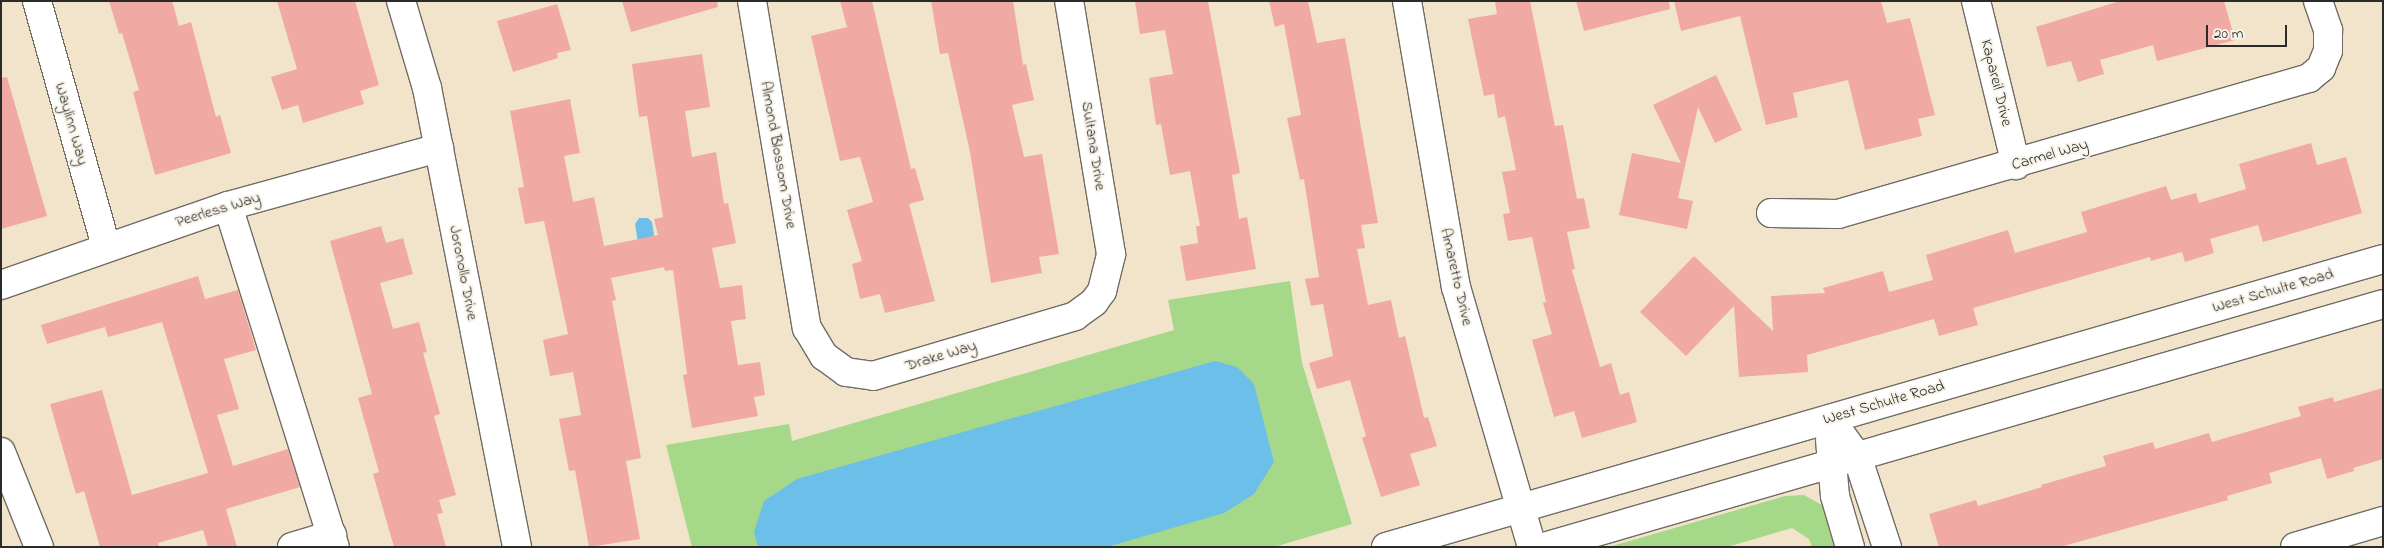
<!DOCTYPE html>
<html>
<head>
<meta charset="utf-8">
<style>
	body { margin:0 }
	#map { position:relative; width:2384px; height:548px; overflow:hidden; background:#f2e4cb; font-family:"Indie Flower",sans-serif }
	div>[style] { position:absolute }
	.green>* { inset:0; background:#a5d888 }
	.water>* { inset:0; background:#6bbfe8 }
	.building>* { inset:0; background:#f1a9a3 }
	.roads { filter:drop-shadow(1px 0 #716c63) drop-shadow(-1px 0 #716c63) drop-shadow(0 1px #716c63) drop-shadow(0 -1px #716c63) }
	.street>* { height:28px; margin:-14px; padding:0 14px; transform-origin:14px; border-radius:14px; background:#fff }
	.secondary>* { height:28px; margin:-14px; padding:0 14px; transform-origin:14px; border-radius:14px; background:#fff }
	span { translate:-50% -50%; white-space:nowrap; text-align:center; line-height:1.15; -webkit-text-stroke:4px #f7f3e8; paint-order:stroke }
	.street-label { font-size:16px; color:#2b2b2b }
	.frame { position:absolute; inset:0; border:2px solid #2b2b2b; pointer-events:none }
	.scale { position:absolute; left:2206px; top:25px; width:81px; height:22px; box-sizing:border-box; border:2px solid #2b2b2b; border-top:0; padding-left:6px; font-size:15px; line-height:18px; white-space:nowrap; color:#2b2b2b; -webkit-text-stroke:4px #f7f3e8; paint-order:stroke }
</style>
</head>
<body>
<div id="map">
	<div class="green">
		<div style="clip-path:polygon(1290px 281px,1302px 363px,1352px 524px,1274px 547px,692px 547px,666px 445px,789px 424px,792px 441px,1174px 330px,1168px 300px)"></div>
		<div style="clip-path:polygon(1804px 495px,1824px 506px,1839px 547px,1812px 547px,1809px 539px,1792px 528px,1727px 547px,1609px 547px,1785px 496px)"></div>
	</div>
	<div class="water">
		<div style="clip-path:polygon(639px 218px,648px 218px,652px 222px,654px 235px,640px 256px,635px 224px)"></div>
		<div style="clip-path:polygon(1215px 361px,1237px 367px,1254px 384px,1274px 462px,1254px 494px,1224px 513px,1107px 547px,758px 547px,754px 532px,764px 501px,797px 479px)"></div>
	</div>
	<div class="building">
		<div style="clip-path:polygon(109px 1px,172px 1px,179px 26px,191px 22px,216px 117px,220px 115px,231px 153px,155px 175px,133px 92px,139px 90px,122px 33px,119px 34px)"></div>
		<div style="clip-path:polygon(277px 1px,355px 1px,379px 85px,360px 91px,364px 104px,303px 123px,298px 105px,282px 110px,271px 77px,297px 69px)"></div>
		<div style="clip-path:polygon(622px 1px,717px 1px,718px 7px,631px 32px)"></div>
		<div style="clip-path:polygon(840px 1px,872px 1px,911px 169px,915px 168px,924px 200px,909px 204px,935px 301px,885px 313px,880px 294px,860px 299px,852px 264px,862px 261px,847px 210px,873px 202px,860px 157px,840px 161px,811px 36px,847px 27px)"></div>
		<div style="clip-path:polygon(931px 1px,1013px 1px,1023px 65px,1026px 64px,1034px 100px,1012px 105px,1024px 157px,1042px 154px,1059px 254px,1039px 257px,1042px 273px,991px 283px,970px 152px,948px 53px,940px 54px)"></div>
		<div style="clip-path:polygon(1135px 1px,1208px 1px,1240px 173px,1232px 175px,1239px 219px,1247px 217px,1256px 269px,1186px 281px,1180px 246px,1198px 243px,1196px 226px,1200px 226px,1190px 171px,1170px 175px,1161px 124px,1156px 125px,1149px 78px,1173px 74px,1165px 30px,1140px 34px)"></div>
		<div style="clip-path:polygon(1269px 1px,1308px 1px,1317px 43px,1345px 38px,1378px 223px,1361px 225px,1365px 248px,1357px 249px,1368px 305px,1391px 300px,1399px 338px,1405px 336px,1424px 418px,1428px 417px,1437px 446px,1410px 454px,1420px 485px,1381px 497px,1362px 438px,1366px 436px,1350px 380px,1317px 389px,1309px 363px,1333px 356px,1323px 304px,1311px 306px,1305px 279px,1319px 277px,1304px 179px,1300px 180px,1287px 118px,1301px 115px,1284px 24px,1275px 27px)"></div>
		<div style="clip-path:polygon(1495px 1px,1530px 1px,1555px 126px,1563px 125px,1577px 199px,1584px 198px,1590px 228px,1567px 232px,1575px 269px,1572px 270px,1600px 367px,1611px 363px,1620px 395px,1629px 392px,1637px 422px,1582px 438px,1574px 411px,1554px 417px,1532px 340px,1552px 334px,1543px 303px,1546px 302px,1532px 237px,1508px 241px,1503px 214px,1510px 213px,1502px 172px,1516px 170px,1505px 116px,1498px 118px,1494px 94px,1484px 96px,1468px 19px,1497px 14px)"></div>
		<div style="clip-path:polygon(1576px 1px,1669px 1px,1670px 9px,1584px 31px)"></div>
		<div style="clip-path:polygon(1674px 1px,1881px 1px,1887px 23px,1910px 18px,1935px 115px,1918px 119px,1922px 136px,1865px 150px,1848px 80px,1793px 93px,1798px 117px,1766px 125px,1740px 16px,1681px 31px)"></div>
		<div style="clip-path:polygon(2120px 1px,2224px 1px,2235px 40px,2157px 61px,2153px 45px,2100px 60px,2104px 74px,2078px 82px,2071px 61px,2047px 67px,2036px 27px)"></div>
		<div style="clip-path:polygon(557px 4px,571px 50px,557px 53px,558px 58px,513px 72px,497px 21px)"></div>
		<div style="clip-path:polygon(702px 54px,710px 107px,685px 111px,692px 157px,716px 152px,724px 204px,728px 203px,736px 243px,712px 248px,720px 288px,742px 285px,746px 319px,731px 321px,738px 365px,760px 362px,765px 395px,754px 397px,758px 416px,692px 428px,683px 375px,687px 374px,673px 270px,665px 271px,664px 267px,611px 278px,616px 300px,612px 301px,641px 458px,626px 461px,640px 539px,589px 547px,575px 470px,569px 471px,559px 419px,581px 415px,573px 372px,550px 376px,543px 340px,568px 334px,544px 221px,525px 224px,518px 188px,524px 187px,510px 111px,570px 99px,580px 153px,564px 156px,573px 202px,594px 197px,604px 246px,658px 235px,654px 219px,663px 217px,647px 116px,639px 117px,632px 64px)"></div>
		<div style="clip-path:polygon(1716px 75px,1742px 130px,1715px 143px,1698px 107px,1678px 198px,1693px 201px,1687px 229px,1619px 215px,1632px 153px,1681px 163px,1653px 105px)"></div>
		<div style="clip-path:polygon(7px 77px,47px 216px,1px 229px,1px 78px)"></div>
		<div style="clip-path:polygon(2311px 143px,2317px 165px,2346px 157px,2362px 213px,2263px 242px,2258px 225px,2210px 239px,2214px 253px,2185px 262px,2182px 252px,2151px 261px,2150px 257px,1973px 308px,1978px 325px,1939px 336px,1934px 319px,1807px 355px,1808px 372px,1739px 377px,1734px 306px,1686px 356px,1640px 312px,1694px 256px,1773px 331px,1771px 296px,1825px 293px,1823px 288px,1883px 271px,1889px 292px,1933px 280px,1926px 255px,2008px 230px,2015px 253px,2087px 232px,2081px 212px,2166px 186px,2171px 200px,2196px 193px,2199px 203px,2246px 189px,2239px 164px)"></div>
		<div style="clip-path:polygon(381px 226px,386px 243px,403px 238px,413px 274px,380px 283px,393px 329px,419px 322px,427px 352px,423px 353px,440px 414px,434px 416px,456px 495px,439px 500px,443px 513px,437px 514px,446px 547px,394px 547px,373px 474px,379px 472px,358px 398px,372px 394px,330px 241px)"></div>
		<div style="clip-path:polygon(198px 276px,205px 299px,238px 290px,256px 350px,224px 359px,239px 409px,217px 415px,233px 466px,288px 449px,300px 487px,226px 509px,237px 547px,208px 547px,203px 530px,158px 543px,159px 547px,100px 547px,84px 491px,76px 494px,50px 404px,102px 390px,132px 495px,208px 473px,162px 322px,108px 337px,105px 327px,47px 344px,41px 325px)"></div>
		<div style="clip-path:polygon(2383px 388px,2383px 459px,2353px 468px,2354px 471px,2327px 479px,2321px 458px,2269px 473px,2272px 483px,2227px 496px,2228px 500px,2060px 547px,1939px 547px,1929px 514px,1976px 500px,1978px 506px,2042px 487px,2041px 485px,2106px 466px,2103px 456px,2153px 442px,2155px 449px,2209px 433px,2212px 442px,2301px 416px,2298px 407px,2333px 397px,2334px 402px)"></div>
	</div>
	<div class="roads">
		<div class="street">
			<div style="left:37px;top:1px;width:255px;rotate:74.3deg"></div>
			<div style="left:401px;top:1px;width:91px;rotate:73.4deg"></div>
			<div style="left:427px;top:88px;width:468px;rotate:78.9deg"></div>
			<div style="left:752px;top:1px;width:332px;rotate:80.5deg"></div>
			<div style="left:807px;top:328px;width:33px;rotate:59deg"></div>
			<div style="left:824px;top:356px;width:27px;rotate:36deg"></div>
			<div style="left:846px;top:372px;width:27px;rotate:8deg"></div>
			<div style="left:873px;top:376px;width:211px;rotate:-16.5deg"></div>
			<div style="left:1075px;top:316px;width:24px;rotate:-36deg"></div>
			<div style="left:1094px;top:302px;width:14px;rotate:-54deg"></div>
			<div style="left:1102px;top:291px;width:38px;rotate:-76deg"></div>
			<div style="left:1111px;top:254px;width:256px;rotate:-99.4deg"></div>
			<div style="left:1407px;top:1px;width:290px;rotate:80.3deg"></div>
			<div style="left:1456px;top:287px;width:271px;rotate:73.7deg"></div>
			<div style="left:1976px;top:1px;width:169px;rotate:76.3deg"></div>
			<div style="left:228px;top:206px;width:357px;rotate:72.6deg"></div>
			<div style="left:1771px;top:213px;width:67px;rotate:0.9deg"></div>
			<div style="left:1838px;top:214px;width:490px;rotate:-16.1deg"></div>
			<div style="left:2309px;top:78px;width:16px;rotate:-40deg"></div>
			<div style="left:2321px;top:68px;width:18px;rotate:-68deg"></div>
			<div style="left:2328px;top:51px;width:21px;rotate:-90deg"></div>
			<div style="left:2328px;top:30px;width:31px;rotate:-109deg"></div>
			<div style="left:1px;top:285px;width:240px;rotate:-19.2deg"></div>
			<div style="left:228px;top:206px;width:219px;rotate:-15.4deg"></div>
			<div style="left:1830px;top:419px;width:46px;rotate:53.9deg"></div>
			<div style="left:1857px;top:456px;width:96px;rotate:71.8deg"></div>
			<div style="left:1830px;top:440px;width:56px;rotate:84.9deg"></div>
			<div style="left:1835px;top:496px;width:53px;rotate:73.6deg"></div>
			<div style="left:1px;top:452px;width:102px;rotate:68.2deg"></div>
			<div style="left:292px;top:547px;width:42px;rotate:-16.7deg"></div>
			<div style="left:2295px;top:547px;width:92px;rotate:-16.5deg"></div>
		</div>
		<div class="secondary">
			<div style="left:1386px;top:547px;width:1038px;rotate:-16.11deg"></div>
			<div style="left:1544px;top:547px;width:873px;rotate:-16.15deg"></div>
		</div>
	</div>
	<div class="street-label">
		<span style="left:1996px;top:83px;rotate:76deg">Kapareil Drive</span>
		<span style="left:71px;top:124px;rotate:74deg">Waylinn Way</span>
		<span style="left:1093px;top:146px;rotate:81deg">Sultana Drive</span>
		<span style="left:778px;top:155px;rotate:80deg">Almond Blossom Drive</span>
		<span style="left:2050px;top:155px;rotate:-16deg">Carmel Way</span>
		<span style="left:218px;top:210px;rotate:-17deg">Peerless Way</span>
		<span style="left:463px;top:273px;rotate:79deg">Joronollo Drive</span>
		<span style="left:1456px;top:277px;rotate:77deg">Amaretto Drive</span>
		<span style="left:2273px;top:291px;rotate:-16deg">West Schulte Road</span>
		<span style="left:941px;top:356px;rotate:-17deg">Drake Way</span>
		<span style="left:1884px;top:403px;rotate:-16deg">West Schulte Road</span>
	</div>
	<div class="frame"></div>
	<div class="scale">20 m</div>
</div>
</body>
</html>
